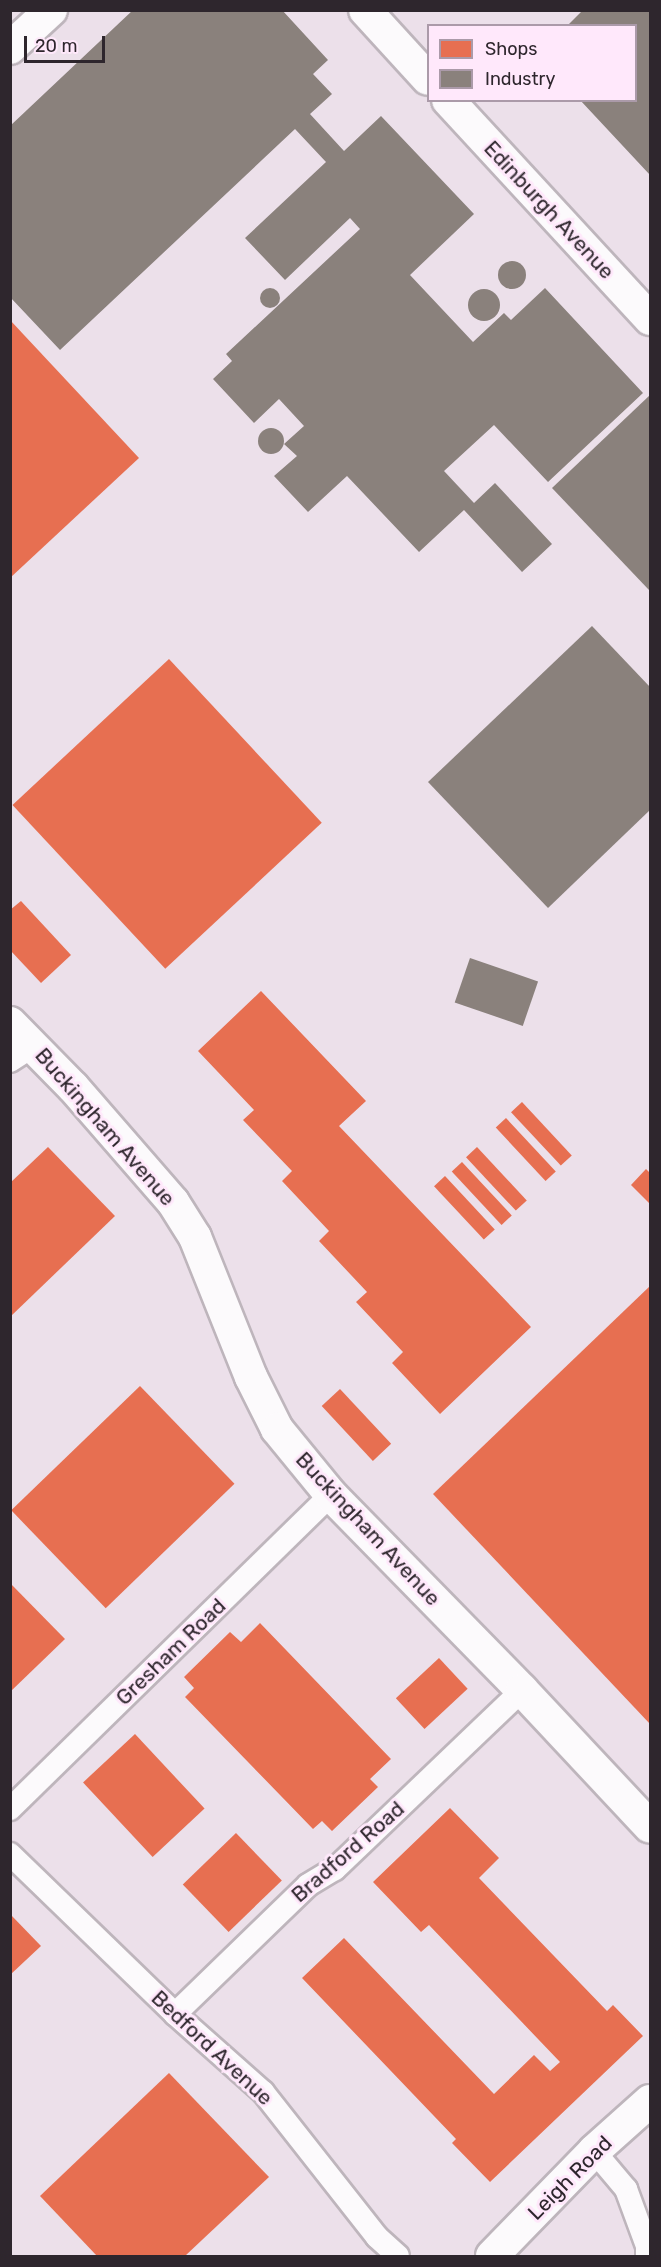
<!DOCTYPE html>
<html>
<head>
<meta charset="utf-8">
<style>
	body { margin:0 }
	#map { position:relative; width:661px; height:2267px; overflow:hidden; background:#ece0ea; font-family:Rubik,sans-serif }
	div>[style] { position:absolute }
	.shops>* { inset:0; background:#e76f51; transform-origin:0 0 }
	.industry>* { inset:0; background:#8a817c; transform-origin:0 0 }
	.round { border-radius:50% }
	.roads { filter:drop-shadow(2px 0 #beb5bc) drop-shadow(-2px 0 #beb5bc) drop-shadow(0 2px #beb5bc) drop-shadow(0 -2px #beb5bc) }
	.street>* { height:22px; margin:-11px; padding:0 11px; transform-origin:11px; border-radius:11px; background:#fcfafc }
	.secondary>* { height:32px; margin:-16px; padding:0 16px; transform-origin:16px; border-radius:16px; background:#fcfafc }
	span { translate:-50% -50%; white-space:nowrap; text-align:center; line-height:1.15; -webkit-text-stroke:6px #ffe8fb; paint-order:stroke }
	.street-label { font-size:21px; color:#2e262d }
	.frame { position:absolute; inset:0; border:12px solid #2e262d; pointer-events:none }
	.legend { position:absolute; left:427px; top:24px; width:210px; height:78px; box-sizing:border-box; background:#ffe8fb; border:2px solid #ab9aa9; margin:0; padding:8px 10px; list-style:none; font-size:18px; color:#2e262d }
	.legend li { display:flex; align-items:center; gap:12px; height:30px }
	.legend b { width:30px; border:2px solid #ab9aa9 }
	.scale { position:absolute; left:24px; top:36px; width:81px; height:27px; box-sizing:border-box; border:3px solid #2e262d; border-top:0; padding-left:8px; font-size:18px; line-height:21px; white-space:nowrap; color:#2e262d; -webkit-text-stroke:4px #ffe8fb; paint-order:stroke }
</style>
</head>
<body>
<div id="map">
	<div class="shops">
		<div style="clip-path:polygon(10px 320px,139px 458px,10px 578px)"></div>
		<div style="left:169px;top:659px;width:224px;height:214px;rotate:47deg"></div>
		<div style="clip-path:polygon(21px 901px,71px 955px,41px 983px,10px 950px,10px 910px)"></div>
		<div style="clip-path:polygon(261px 991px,366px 1101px,339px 1126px,531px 1327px,440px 1414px,392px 1363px,403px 1352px,356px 1302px,367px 1292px,319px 1241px,329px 1231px,282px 1181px,292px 1171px,243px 1120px,254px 1110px,198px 1051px)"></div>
		<div style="left:522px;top:1102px;width:73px;height:15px;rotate:47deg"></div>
		<div style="left:506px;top:1118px;width:73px;height:14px;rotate:47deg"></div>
		<div style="clip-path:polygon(48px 1147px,115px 1216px,10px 1317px,10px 1183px)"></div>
		<div style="left:477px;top:1147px;width:73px;height:15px;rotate:47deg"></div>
		<div style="left:462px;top:1162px;width:73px;height:14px;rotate:47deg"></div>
		<div style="clip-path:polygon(646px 1169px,650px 1173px,650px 1204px,631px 1185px)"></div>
		<div style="left:445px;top:1176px;width:73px;height:15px;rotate:47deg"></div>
		<div style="clip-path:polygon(650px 1286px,650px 1724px,433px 1494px)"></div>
		<div style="left:140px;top:1386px;width:136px;height:179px;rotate:46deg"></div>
		<div style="left:340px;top:1389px;width:75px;height:25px;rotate:47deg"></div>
		<div style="clip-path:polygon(10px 1583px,65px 1639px,10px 1692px)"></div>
		<div style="clip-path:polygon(260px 1623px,391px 1759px,370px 1779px,378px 1787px,332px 1831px,322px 1821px,313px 1829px,185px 1697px,194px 1688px,184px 1677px,230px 1632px,241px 1642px)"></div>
		<div style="left:439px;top:1658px;width:42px;height:59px;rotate:47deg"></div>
		<div style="left:135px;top:1734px;width:102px;height:71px;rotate:47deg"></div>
		<div style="clip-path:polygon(450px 1808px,499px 1858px,479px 1878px,607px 2011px,613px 2005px,643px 2036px,490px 2182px,452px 2143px,456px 2139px,302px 1978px,344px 1938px,494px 2094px,534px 2055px,550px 2071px,560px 2062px,429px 1925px,421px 1932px,373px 1882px)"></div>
		<div style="left:236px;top:1833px;width:66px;height:74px;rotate:46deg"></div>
		<div style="clip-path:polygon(10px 1914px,41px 1946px,10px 1975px)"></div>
		<div style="clip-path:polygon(169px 2073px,269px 2177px,185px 2256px,97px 2256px,40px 2196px)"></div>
	</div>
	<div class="industry">
		<div style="clip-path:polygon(133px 10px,282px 10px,328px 60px,313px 74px,332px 94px,310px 114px,344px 151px,381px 116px,474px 214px,410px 275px,473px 342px,504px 313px,511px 320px,545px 288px,643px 393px,548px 482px,494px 425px,444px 471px,474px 503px,495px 483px,552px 544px,522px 572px,464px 510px,419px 552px,347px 476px,308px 512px,274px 476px,297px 456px,284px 444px,304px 426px,279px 399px,254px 423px,213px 379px,232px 361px,226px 354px,360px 229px,350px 218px,285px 280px,245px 238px,326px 162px,295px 129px,60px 350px,10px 297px,10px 126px)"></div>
		<div style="clip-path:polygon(583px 10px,650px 10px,650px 175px,580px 100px,636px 100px,636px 26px,567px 26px)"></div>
		<div class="round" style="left:498px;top:261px;width:28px;height:28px"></div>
		<div class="round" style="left:260px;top:288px;width:20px;height:20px"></div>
		<div class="round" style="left:468px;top:289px;width:32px;height:32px"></div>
		<div style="clip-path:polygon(650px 395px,650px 589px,649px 590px,552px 488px)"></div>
		<div class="round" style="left:258px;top:428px;width:26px;height:26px"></div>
		<div style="clip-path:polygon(592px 626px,650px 687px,650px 810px,548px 908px,428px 782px)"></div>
		<div style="left:470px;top:958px;width:72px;height:47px;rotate:19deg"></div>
	</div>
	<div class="roads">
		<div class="street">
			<div style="left:10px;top:1061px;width:27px;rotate:-33deg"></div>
			<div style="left:10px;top:1809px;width:449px;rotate:-44.4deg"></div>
			<div style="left:10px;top:1854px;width:230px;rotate:44.1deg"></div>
			<div style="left:175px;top:2014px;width:118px;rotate:41.6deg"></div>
			<div style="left:263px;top:2092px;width:184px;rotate:51.8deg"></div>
			<div style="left:377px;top:2237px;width:28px;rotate:42deg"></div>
			<div style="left:175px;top:2014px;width:185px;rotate:-44.1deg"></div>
			<div style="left:308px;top:1885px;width:31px;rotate:-31deg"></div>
			<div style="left:335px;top:1869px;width:259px;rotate:-43.7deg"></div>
			<div style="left:594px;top:2151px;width:50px;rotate:49.9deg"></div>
			<div style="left:626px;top:2189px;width:61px;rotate:69.8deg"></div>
			<div style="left:647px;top:2246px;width:10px;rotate:90deg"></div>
		</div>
		<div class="secondary">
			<div style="left:365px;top:10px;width:93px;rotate:47.6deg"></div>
			<div style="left:10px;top:48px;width:56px;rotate:-42.8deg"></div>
			<div style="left:448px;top:100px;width:298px;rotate:47.3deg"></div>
			<div style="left:10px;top:1023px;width:90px;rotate:45.5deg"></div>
			<div style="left:73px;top:1087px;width:152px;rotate:49deg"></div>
			<div style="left:173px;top:1202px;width:41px;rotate:57.8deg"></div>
			<div style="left:195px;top:1237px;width:151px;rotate:68.2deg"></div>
			<div style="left:251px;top:1377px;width:58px;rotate:63.4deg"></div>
			<div style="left:277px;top:1429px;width:85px;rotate:50.7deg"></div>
			<div style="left:331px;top:1495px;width:273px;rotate:45.6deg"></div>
			<div style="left:522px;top:1690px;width:187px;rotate:46.9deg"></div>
			<div style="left:492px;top:2256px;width:146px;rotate:-45.8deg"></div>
			<div style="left:594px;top:2151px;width:75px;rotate:-41.8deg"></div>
		</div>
	</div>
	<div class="street-label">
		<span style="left:549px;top:210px;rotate:47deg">Edinburgh Avenue</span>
		<span style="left:105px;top:1127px;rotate:49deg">Buckingham Avenue</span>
		<span style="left:368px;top:1529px;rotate:47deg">Buckingham Avenue</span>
		<span style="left:171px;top:1652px;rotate:-44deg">Gresham Road</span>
		<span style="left:348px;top:1852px;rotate:-41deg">Bradford Road</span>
		<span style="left:212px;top:2048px;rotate:43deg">Bedford Avenue</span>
		<span style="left:570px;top:2178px;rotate:-45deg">Leigh Road</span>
	</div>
	<div class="frame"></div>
	<ul class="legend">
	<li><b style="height:16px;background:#e76f51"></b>Shops</li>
	<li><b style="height:16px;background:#8a817c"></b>Industry</li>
	</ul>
	<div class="scale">20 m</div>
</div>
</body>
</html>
